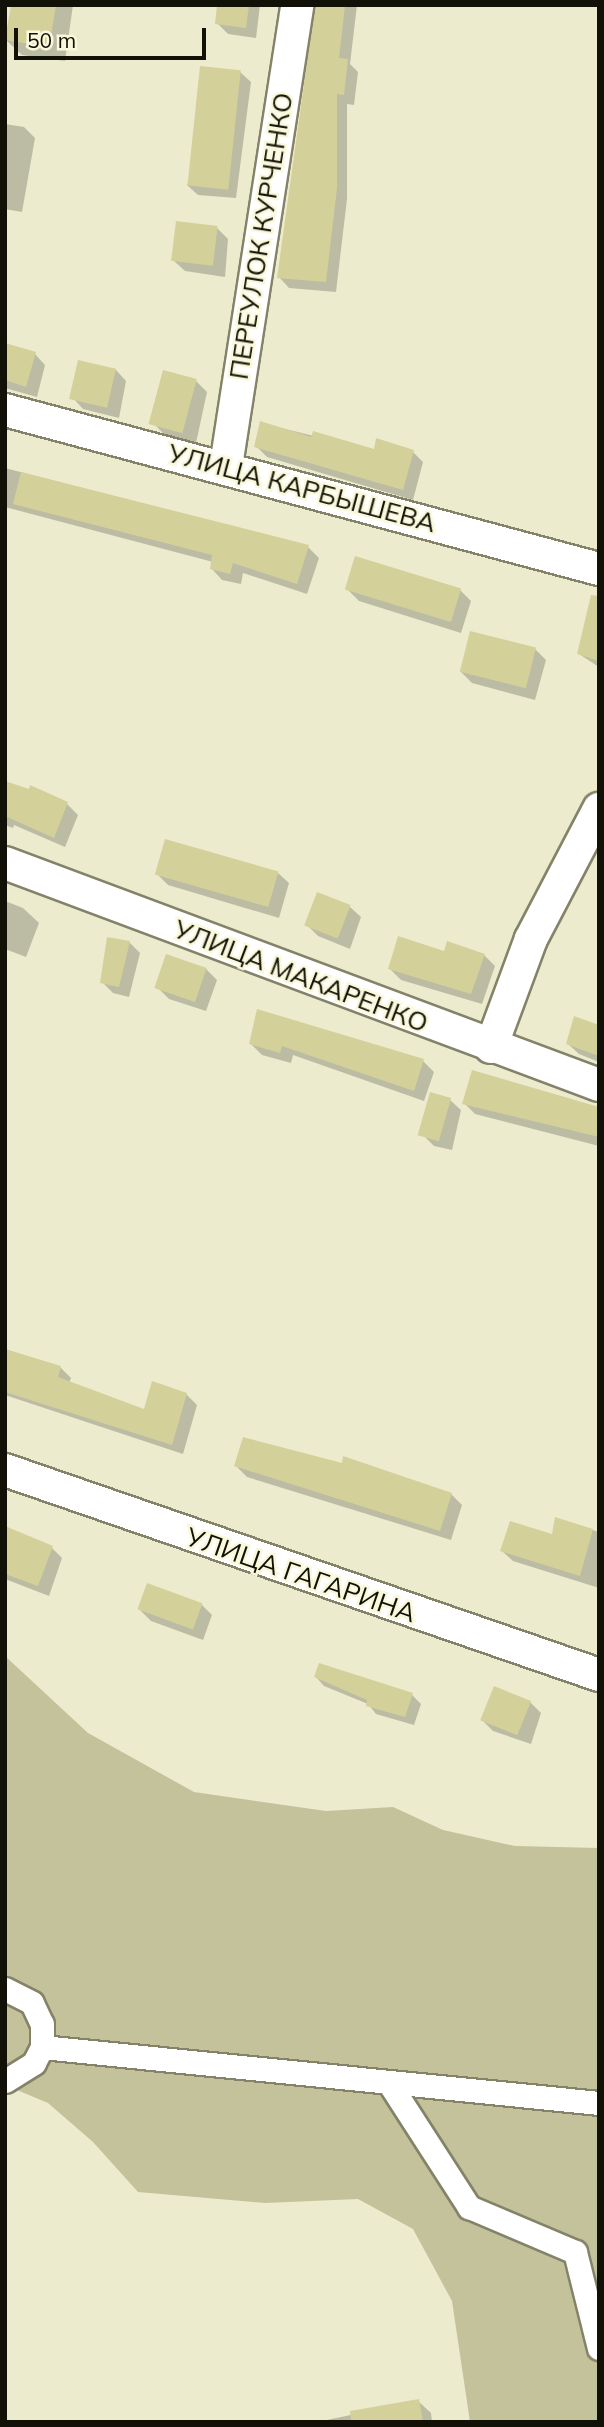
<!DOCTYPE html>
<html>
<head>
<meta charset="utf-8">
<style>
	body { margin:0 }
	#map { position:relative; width:604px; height:2427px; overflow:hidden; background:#ecebce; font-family:Mulish,sans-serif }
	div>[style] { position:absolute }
	.green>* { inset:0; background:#c4c29a }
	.shadow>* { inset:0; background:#0003 }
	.building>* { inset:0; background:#d3d199; transform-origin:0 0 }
	.roads { filter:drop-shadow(2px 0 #848369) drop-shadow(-2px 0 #848369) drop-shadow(0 2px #848369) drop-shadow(0 -2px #848369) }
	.pedestrian>* { height:23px; margin:-11.5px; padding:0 11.5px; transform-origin:11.5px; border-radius:11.5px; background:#fff }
	.minor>* { height:32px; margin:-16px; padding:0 16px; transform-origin:16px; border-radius:16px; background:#fff }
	span { translate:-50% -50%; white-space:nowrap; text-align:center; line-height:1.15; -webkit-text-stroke:5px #f9f8db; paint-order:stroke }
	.street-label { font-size:26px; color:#121107 }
	.frame { position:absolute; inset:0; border:7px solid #121107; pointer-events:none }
	.scale { position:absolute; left:14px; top:28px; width:192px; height:32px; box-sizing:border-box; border:4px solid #121107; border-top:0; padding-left:9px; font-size:21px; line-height:24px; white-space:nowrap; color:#121107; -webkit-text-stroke:5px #f9f8db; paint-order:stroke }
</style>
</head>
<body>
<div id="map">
	<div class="green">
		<div style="clip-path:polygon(5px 1656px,88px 1733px,194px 1792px,326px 1811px,393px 1807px,443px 1830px,515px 1846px,599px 1848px,599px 2422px,470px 2422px,452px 2301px,413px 2229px,358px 2199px,265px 2203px,138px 2192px,93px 2142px,48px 2103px,5px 2085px)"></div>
	</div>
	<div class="shadow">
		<div style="clip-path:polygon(12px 5px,73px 5px,65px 61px,22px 55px,6px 40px)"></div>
		<div style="clip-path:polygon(218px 5px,260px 5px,256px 38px,228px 34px,217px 23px)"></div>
		<div style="clip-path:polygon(315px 5px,357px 5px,350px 64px,358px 72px,354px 105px,347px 104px,347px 199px,336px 292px,289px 288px,279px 277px)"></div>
		<div style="clip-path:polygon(240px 72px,251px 82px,236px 198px,198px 195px,187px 185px)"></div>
		<div style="clip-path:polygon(5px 124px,24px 127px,35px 138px,22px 212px,5px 209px)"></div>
		<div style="clip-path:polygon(217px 228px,228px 239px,225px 277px,185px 271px,174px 261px)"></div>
		<div style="clip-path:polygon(5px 346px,35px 354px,45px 365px,37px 397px,5px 388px)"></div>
		<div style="clip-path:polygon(116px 370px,126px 381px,119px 418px,83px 409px,73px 398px)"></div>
		<div style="clip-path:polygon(196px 381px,207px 392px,196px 443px,165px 435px,155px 425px)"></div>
		<div style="clip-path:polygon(261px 423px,375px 451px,413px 452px,423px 462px,413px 500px,267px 457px,256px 446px)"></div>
		<div style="clip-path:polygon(5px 468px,308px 547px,319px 558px,307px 594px,243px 573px,241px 584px,222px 580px,212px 569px,213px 562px,5px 507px)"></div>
		<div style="clip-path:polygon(348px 590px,460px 590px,471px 601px,461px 633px,359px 601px)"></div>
		<div style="clip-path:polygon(599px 622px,599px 667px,579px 654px)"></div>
		<div style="clip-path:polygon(535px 649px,546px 660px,535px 700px,472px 683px,461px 672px)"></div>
		<div style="clip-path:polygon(5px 783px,67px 804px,78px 815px,65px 847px,14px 825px,13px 828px,5px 825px)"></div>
		<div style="clip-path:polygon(278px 873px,289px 883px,279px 918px,168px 885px,157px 874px)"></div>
		<div style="clip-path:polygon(5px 901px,23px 908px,39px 923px,26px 957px,5px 949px)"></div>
		<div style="clip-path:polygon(350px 907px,361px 917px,350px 949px,318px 936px,308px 926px)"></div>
		<div style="clip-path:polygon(129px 942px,140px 953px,129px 997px,113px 993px,102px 982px)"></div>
		<div style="clip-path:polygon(445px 954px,484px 955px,495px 966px,482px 1004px,401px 980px,390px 969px)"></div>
		<div style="clip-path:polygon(206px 969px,217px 980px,206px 1011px,169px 999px,158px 988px)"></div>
		<div style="clip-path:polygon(258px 1012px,423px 1061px,434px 1072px,424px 1101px,293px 1055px,291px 1063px,262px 1055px,251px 1044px)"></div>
		<div style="clip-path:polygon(599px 1026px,599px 1062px,579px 1054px,568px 1044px)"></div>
		<div style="clip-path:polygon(450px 1100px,461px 1110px,452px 1150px,434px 1146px,423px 1135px)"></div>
		<div style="clip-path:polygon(464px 1103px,599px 1111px,599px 1146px,475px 1114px)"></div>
		<div style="clip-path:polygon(5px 1349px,60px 1367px,71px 1378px,69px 1383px,145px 1411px,186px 1394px,197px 1405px,183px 1454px,5px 1395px)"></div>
		<div style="clip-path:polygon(236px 1466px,451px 1494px,462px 1505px,451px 1540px,247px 1477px)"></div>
		<div style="clip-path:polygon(557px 1519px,599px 1532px,599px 1588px,513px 1561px,502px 1551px,553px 1536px)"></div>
		<div style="clip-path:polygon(5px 1528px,52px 1548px,62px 1558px,49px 1596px,5px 1579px)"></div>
		<div style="clip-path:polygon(201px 1604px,212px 1615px,203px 1640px,151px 1621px,140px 1610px)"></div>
		<div style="clip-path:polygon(316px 1677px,412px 1695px,421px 1704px,414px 1725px,376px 1714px,368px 1704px,324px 1686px)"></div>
		<div style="clip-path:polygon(530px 1702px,541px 1713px,531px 1744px,493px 1731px,482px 1720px)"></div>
		<div style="clip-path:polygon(418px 2401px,431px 2413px,432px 2422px,317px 2422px)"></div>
	</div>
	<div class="building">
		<div style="clip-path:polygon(11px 5px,56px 5px,49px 47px,5px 40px)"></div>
		<div style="clip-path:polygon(217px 5px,249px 5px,246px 28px,215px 24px)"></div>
		<div style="clip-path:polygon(315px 5px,345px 5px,339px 58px,348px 59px,344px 95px,337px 94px,337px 188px,326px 282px,277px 278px)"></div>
		<div style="left:200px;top:66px;width:41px;height:120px;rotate:6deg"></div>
		<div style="left:176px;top:221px;width:42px;height:40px;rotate:7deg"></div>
		<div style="clip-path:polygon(5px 343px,36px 352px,26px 387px,5px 380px)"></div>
		<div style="left:78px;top:360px;width:39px;height:40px;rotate:13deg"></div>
		<div style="left:163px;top:370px;width:35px;height:56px;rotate:15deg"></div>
		<div style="clip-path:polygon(260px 421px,311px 437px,313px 431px,374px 449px,376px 438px,414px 450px,403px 490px,254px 447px)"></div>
		<div style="clip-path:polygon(21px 472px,309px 545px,297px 584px,233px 563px,230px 574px,210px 569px,212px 555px,13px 504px)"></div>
		<div style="left:355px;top:556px;width:111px;height:35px;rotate:17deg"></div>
		<div style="clip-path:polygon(591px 595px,599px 596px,599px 661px,577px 654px)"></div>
		<div style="left:470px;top:631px;width:68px;height:42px;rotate:14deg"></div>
		<div style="clip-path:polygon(5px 781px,29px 789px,30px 785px,68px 802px,54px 838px,5px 816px)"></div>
		<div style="left:165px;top:839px;width:118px;height:37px;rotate:16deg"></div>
		<div style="left:317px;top:892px;width:36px;height:36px;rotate:21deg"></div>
		<div style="clip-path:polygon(398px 936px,444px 951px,447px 941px,485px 954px,471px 994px,388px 969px)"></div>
		<div style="clip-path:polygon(107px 937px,130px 941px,119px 987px,100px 983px)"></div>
		<div style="left:166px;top:954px;width:43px;height:36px;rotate:19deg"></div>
		<div style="clip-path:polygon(257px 1009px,424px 1059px,414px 1091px,282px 1046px,280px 1053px,249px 1044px)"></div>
		<div style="clip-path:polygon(574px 1016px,599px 1025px,599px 1056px,566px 1044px)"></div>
		<div style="clip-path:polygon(472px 1070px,599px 1107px,599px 1137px,462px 1104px)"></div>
		<div style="left:430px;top:1092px;width:22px;height:45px;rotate:16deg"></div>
		<div style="clip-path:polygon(5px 1349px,61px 1366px,58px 1377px,144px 1409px,152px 1381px,187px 1393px,172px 1445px,5px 1392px)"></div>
		<div style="clip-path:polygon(243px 1437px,342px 1463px,343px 1456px,452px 1493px,440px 1531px,234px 1466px)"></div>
		<div style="clip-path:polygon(555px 1517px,593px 1529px,580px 1576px,500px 1551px,510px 1521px,552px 1534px)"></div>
		<div style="clip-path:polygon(5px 1526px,53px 1546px,38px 1586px,5px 1574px)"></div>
		<div style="left:147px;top:1583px;width:59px;height:28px;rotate:20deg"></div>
		<div style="clip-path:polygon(319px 1663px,413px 1693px,405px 1717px,366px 1706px,367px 1700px,314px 1677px)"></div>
		<div style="left:494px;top:1686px;width:40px;height:37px;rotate:22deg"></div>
		<div style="clip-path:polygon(419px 2399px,423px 2422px,351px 2422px,350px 2411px)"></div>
	</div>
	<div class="roads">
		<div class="pedestrian">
			<div style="left:5px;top:1989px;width:30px;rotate:27deg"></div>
			<div style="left:32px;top:2003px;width:23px;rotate:65deg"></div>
			<div style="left:42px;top:2024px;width:23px;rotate:90deg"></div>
			<div style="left:42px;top:2047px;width:18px;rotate:117deg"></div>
			<div style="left:34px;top:2063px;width:34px;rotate:148deg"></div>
			<div style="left:42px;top:2047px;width:560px;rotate:5.74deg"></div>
			<div style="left:389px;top:2083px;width:148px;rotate:57.2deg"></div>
			<div style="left:469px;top:2207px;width:115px;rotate:23deg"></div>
			<div style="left:575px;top:2252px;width:99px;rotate:76deg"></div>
		</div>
		<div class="minor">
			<div style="left:5px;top:410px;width:615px;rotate:14.99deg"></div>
			<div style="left:226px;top:466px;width:466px;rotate:-81.2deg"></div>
			<div style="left:5px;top:863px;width:634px;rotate:20.49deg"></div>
			<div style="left:491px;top:1047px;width:115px;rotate:-69.7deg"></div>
			<div style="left:531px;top:939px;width:147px;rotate:-62.4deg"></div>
			<div style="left:5px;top:1470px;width:628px;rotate:19.04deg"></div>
		</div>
	</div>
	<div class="street-label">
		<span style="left:261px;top:236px;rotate:-81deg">ПЕРЕУЛОК КУРЧЕНКО</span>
		<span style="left:302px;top:488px;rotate:15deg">УЛИЦА КАРБЫШЕВА</span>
		<span style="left:301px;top:976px;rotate:21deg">УЛИЦА МАКАРЕНКО</span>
		<span style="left:301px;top:1575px;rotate:19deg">УЛИЦА ГАГАРИНА</span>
	</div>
	<div class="frame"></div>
	<div class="scale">50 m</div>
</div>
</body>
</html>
